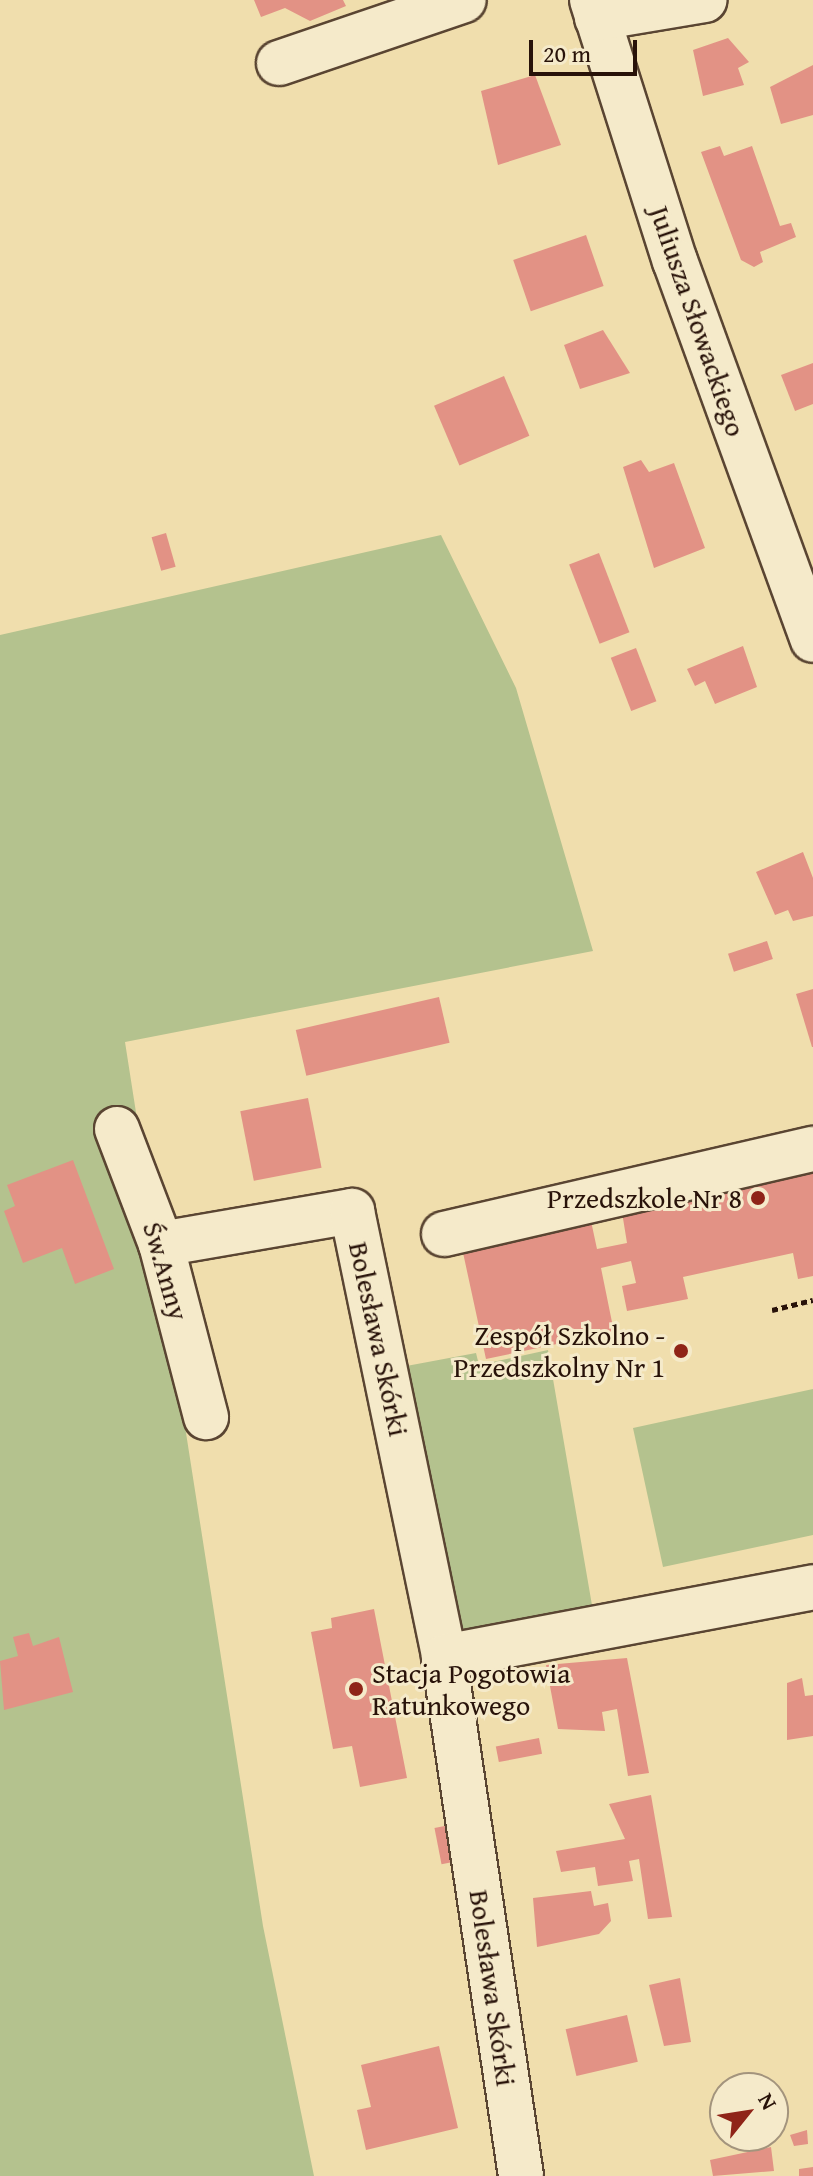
<!DOCTYPE html>
<html>
<head>
<meta charset="utf-8">
<style>
	body { margin:0 }
	#map { position:relative; width:813px; height:2176px; overflow:hidden; background:#f0dead; font-family:"Gentium Book Plus",serif }
	div>[style] { position:absolute }
	.green>* { inset:0; background:#b4c28e }
	.building>* { inset:0; background:#e29285; transform-origin:0 0 }
	.path>* { height:5px; margin-top:-2.5px; transform-origin:0; background:repeating-linear-gradient(90deg,#281209 0 6px,transparent 0 10px) }
	.roads { filter:drop-shadow(2px 0 #5a4532) drop-shadow(-2px 0 #5a4532) drop-shadow(0 2px #5a4532) drop-shadow(0 -2px #5a4532) }
	.minor>* { height:44px; margin:-22px; padding:0 22px; transform-origin:22px; border-radius:22px; background:#f5eaca }
	.dots>* { width:22px; height:22px; translate:-50% -50%; box-sizing:border-box; border:4px solid #f5eaca; border-radius:50% }
	span { translate:-50% -50%; white-space:nowrap; text-align:center; line-height:1.15; -webkit-text-stroke:6px #f5eaca; paint-order:stroke }
	.street-label { font-size:28px; color:#281209 }
	.poi-label { font-size:28px; color:#281209 }
	.right { translate:-100% -50%; text-align:right }
	.left { translate:0 -50%; text-align:left }
	.north { position:absolute; left:709px; top:2072px; width:80px; height:80px; box-sizing:border-box; background:#f5eaca; border:2px solid #a3947d; border-radius:50%; rotate:60deg; font-size:22px; font-weight:700; line-height:32px; text-align:center; color:#281209 }
	.north::after { content:''; display:block; margin:auto; width:28px; height:36px; background:#8f2418; clip-path:polygon(50% 0,100% 100%,50% 72%,0 100%) }
	.scale { position:absolute; left:529px; top:40px; width:108px; height:36px; box-sizing:border-box; border:4px solid #281209; border-top:0; padding-left:10px; font-size:24px; line-height:28px; white-space:nowrap; color:#281209; -webkit-text-stroke:6px #f5eaca; paint-order:stroke }
</style>
</head>
<body>
<div id="map">
	<div class="green">
		<div style="clip-path:polygon(441px 535px,516px 688px,593px 951px,125px 1042px,263px 1926px,314px 2176px,0 2176px,0 635px)"></div>
		<div style="clip-path:polygon(548px 1350px,593px 1611px,462px 1637px,401px 1367px,476px 1353px,479px 1365px)"></div>
		<div style="clip-path:polygon(813px 1389px,813px 1535px,663px 1567px,633px 1428px)"></div>
	</div>
	<div class="building">
		<div style="clip-path:polygon(254px 0,343px 0,346px 6px,310px 21px,285px 8px,261px 17px)"></div>
		<div style="clip-path:polygon(728px 38px,749px 62px,738px 68px,744px 85px,703px 96px,693px 50px)"></div>
		<div style="clip-path:polygon(813px 65px,813px 115px,781px 124px,770px 87px)"></div>
		<div style="clip-path:polygon(535px 75px,561px 145px,498px 165px,481px 91px)"></div>
		<div style="clip-path:polygon(720px 146px,724px 156px,752px 146px,780px 226px,791px 223px,796px 237px,760px 252px,763px 262px,754px 267px,741px 260px,701px 152px)"></div>
		<div style="left:586px;top:235px;width:54px;height:77px;rotate:71deg"></div>
		<div style="clip-path:polygon(603px 330px,630px 373px,580px 389px,564px 345px)"></div>
		<div style="clip-path:polygon(813px 363px,813px 404px,795px 411px,781px 375px)"></div>
		<div style="left:504px;top:376px;width:65px;height:76px;rotate:67deg"></div>
		<div style="clip-path:polygon(641px 460px,649px 472px,674px 463px,705px 548px,654px 568px,623px 467px)"></div>
		<div style="left:166px;top:533px;width:35px;height:15px;rotate:74deg"></div>
		<div style="left:599px;top:553px;width:85px;height:32px;rotate:69deg"></div>
		<div style="clip-path:polygon(743px 646px,757px 687px,715px 704px,705px 681px,695px 686px,687px 669px)"></div>
		<div style="left:636px;top:648px;width:57px;height:27px;rotate:69deg"></div>
		<div style="clip-path:polygon(803px 852px,813px 878px,813px 916px,793px 921px,788px 910px,775px 915px,756px 872px)"></div>
		<div style="left:767px;top:941px;width:19px;height:41px;rotate:72deg"></div>
		<div style="clip-path:polygon(813px 989px,813px 1047px,812px 1047px,796px 994px)"></div>
		<div style="left:439px;top:997px;width:47px;height:147px;rotate:77deg"></div>
		<div style="left:308px;top:1098px;width:71px;height:69px;rotate:79deg"></div>
		<div style="clip-path:polygon(73px 1160px,114px 1269px,75px 1284px,62px 1248px,23px 1263px,4px 1211px,15px 1206px,7px 1185px)"></div>
		<div style="clip-path:polygon(813px 1164px,813px 1276px,798px 1279px,793px 1253px,683px 1277px,688px 1299px,627px 1311px,622px 1286px,636px 1283px,631px 1261px,601px 1268px,614px 1332px,486px 1359px,462px 1248px,591px 1221px,597px 1249px,627px 1243px,621px 1206px)"></div>
		<div style="clip-path:polygon(374px 1609px,407px 1778px,360px 1787px,352px 1746px,333px 1749px,311px 1632px,332px 1628px,331px 1618px)"></div>
		<div style="clip-path:polygon(29px 1633px,33px 1646px,59px 1637px,73px 1692px,4px 1710px,0 1661px,18px 1656px,13px 1637px)"></div>
		<div style="clip-path:polygon(627px 1658px,649px 1773px,628px 1776px,617px 1709px,602px 1712px,605px 1731px,558px 1729px,546px 1665px)"></div>
		<div style="clip-path:polygon(802px 1678px,805px 1696px,813px 1695px,813px 1736px,787px 1740px,787px 1683px)"></div>
		<div style="left:539px;top:1738px;width:16px;height:44px;rotate:79deg"></div>
		<div style="clip-path:polygon(651px 1795px,672px 1917px,648px 1919px,639px 1859px,629px 1861px,633px 1881px,598px 1886px,595px 1867px,561px 1872px,556px 1851px,625px 1839px,609px 1804px)"></div>
		<div style="left:460px;top:1823px;width:37px;height:26px;rotate:79deg"></div>
		<div style="clip-path:polygon(591px 1891px,594px 1906px,608px 1903px,611px 1921px,599px 1934px,537px 1947px,533px 1898px)"></div>
		<div style="clip-path:polygon(680px 1978px,691px 2042px,664px 2046px,649px 1985px)"></div>
		<div style="left:627px;top:2015px;width:48px;height:63px;rotate:77deg"></div>
		<div style="clip-path:polygon(439px 2046px,458px 2128px,366px 2150px,357px 2110px,371px 2107px,361px 2065px)"></div>
		<div style="clip-path:polygon(807px 2130px,808px 2144px,794px 2146px,790px 2135px)"></div>
		<div style="clip-path:polygon(771px 2147px,774px 2171px,713px 2176px,710px 2160px)"></div>
		<div style="clip-path:polygon(813px 2167px,813px 2176px,799px 2176px,799px 2169px)"></div>
	</div>
	<div class="path">
		<div style="left:772px;top:1310px;width:42px;rotate:-13.7deg"></div>
	</div>
	<div class="roads">
		<div class="minor">
			<div style="left:592px;top:0;width:274px;rotate:72.4deg"></div>
			<div style="left:675px;top:261px;width:403px;rotate:70deg"></div>
			<div style="left:597px;top:18px;width:109px;rotate:-9.5deg"></div>
			<div style="left:279px;top:63px;width:195px;rotate:-18.8deg"></div>
			<div style="left:117px;top:1129px;width:123px;rotate:69.1deg"></div>
			<div style="left:161px;top:1244px;width:179px;rotate:75.4deg"></div>
			<div style="left:444px;top:1234px;width:379px;rotate:-13deg"></div>
			<div style="left:161px;top:1244px;width:194px;rotate:-9.8deg"></div>
			<div style="left:352px;top:1211px;width:455px;rotate:78.3deg"></div>
			<div style="left:444px;top:1657px;width:525px;rotate:81.56deg"></div>
			<div style="left:444px;top:1657px;width:376px;rotate:-10.7deg"></div>
		</div>
	</div>
	<div class="dots">
		<div style="left:758px;top:1198px;background:#8f2418"></div>
		<div style="left:681px;top:1351px;background:#8f2418"></div>
		<div style="left:356px;top:1689px;background:#8f2418"></div>
	</div>
	<div class="street-label">
		<span style="left:698px;top:321px;rotate:71deg">Juliusza Słowackiego</span>
		<span style="left:166px;top:1271px;rotate:74deg">Św.Anny</span>
		<span style="left:379px;top:1339px;rotate:78deg">Bolesława Skórki</span>
		<span style="left:493px;top:1988px;rotate:82deg">Bolesława Skórki</span>
	</div>
	<div class="poi-label">
		<span class="right" style="left:742px;top:1198px">Przedszkole Nr 8</span>
		<span class="right" style="left:665px;top:1351px">Zespół Szkolno -<br>Przedszkolny Nr 1</span>
		<span class="left" style="left:372px;top:1689px">Stacja Pogotowia<br>Ratunkowego</span>
	</div>
	<div class="north">N</div>
	<div class="scale">20 m</div>
</div>
</body>
</html>
